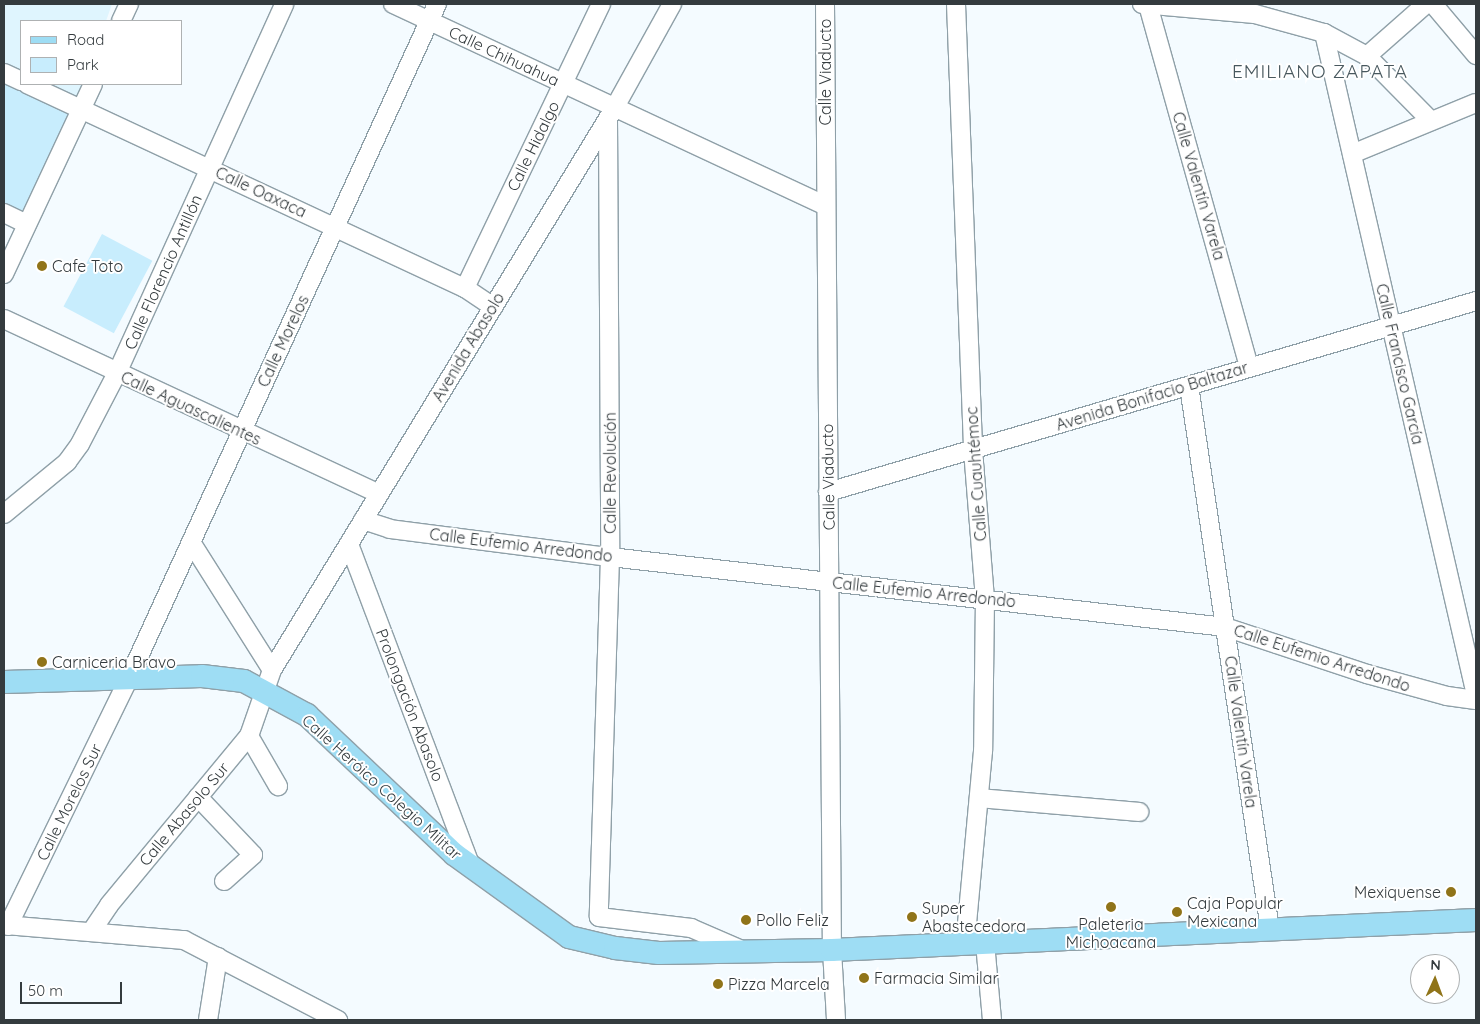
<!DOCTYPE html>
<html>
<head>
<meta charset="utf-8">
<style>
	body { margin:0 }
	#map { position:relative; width:1480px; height:1024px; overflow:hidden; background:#f4fbff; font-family:Quicksand,sans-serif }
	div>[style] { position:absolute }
	.built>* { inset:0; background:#dff5fe }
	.green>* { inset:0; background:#c8edfd; transform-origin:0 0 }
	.roads { filter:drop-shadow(1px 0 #8fa0a8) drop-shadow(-1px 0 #8fa0a8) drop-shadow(0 1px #8fa0a8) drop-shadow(0 -1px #8fa0a8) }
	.minor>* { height:18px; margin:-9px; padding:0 9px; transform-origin:9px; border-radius:9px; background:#fff }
	.major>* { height:22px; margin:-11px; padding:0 11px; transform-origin:11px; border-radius:11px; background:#9eddf4 }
	.dots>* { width:14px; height:14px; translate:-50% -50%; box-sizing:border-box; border:2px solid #fff; border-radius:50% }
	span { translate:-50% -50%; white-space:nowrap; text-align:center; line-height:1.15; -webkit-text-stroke:4px #fff; paint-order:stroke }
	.street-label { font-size:16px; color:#343b3e }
	.poi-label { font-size:16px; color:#343b3e }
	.left { translate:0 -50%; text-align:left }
	.right { translate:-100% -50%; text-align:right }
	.quarter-label { font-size:19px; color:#48585e; letter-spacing:1px }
	.frame { position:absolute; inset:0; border:5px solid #343b3e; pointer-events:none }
	.legend { position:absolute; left:20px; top:20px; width:162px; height:65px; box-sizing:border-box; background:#fff; border:1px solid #aeb1b2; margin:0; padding:6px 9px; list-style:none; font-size:15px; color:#343b3e }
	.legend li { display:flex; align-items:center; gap:10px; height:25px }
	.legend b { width:25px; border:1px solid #aeb1b2 }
	.north { position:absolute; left:1410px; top:954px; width:50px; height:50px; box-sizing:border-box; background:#fff; border:1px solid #aeb1b2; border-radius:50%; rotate:2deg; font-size:14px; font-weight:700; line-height:20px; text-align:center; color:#343b3e }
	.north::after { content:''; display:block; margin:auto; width:18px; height:22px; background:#907419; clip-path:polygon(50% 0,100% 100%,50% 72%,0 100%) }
	.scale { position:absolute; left:20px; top:982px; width:102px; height:22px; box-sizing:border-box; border:2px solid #343b3e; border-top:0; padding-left:6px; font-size:15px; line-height:18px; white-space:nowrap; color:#343b3e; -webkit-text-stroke:4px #fff; paint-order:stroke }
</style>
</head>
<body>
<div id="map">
	<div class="built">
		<div style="clip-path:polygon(4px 4px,112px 4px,106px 21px,21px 21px,21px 84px,87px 84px,79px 110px,4px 77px)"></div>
	</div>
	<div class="green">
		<div style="clip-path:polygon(4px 77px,79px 110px,27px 224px,4px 213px)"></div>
		<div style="left:102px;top:234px;width:57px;height:82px;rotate:28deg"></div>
	</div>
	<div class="roads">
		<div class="minor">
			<div style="left:393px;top:4px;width:476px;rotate:25deg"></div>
			<div style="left:825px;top:4px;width:946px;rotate:89.58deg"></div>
			<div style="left:832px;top:950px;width:70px;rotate:86.7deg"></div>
			<div style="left:956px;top:4px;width:446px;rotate:87.8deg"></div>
			<div style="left:973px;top:450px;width:148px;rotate:85.4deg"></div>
			<div style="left:985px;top:598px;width:153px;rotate:90.7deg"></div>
			<div style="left:983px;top:751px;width:194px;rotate:95.3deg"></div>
			<div style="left:1142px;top:4px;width:113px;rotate:5.1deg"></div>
			<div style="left:1255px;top:14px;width:72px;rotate:15.4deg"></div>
			<div style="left:1324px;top:33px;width:49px;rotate:28.1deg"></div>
			<div style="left:1367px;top:56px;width:91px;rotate:45.4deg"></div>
			<div style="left:1433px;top:4px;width:67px;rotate:49.9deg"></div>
			<div style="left:1148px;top:5px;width:376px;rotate:74.4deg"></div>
			<div style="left:121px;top:21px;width:19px;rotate:-65deg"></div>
			<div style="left:1324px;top:33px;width:679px;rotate:77.07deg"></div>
			<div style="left:1367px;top:56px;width:79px;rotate:-41.4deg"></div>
			<div style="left:4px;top:73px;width:19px;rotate:25deg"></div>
			<div style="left:27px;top:84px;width:483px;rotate:25deg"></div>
			<div style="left:465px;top:288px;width:34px;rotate:34deg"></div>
			<div style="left:608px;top:119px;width:438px;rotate:89.7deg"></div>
			<div style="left:610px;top:557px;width:360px;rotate:91.8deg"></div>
			<div style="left:599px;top:917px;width:93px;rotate:6.8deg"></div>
			<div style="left:691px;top:928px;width:56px;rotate:23.3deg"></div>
			<div style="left:1352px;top:154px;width:134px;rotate:-22.4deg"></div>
			<div style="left:4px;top:213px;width:25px;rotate:26deg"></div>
			<div style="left:4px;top:274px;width:210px;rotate:-64.9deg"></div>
			<div style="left:465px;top:288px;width:315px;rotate:-64.4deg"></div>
			<div style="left:4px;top:319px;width:414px;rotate:25deg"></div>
			<div style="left:1189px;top:386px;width:549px;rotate:81.52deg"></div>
			<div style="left:828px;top:492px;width:676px;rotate:-16.42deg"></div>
			<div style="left:4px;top:514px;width:82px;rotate:-39.5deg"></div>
			<div style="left:67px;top:462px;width:22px;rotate:-54deg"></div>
			<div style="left:80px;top:444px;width:80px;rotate:-62.5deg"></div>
			<div style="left:117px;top:373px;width:405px;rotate:-65.6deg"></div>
			<div style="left:363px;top:520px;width:28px;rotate:18deg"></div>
			<div style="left:390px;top:529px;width:222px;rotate:7.3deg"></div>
			<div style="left:610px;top:557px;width:619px;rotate:6.49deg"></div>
			<div style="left:1225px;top:627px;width:150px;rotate:18.3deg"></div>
			<div style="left:1367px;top:674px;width:83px;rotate:15.4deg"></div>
			<div style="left:1447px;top:696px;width:29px;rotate:8deg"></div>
			<div style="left:191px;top:542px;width:151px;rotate:57.7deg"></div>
			<div style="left:349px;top:544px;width:345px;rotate:69.3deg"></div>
			<div style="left:249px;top:736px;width:58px;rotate:59.9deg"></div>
			<div style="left:198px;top:797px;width:80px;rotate:46.5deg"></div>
			<div style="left:253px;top:855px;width:39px;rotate:138deg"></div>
			<div style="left:979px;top:798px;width:161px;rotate:5deg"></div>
			<div style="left:4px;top:925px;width:181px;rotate:4.8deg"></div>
			<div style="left:184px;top:940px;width:174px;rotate:27.5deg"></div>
			<div style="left:8px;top:926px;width:276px;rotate:-64deg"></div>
			<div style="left:129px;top:678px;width:741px;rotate:-65.44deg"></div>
			<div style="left:91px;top:932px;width:32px;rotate:-56deg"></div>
			<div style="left:109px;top:905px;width:219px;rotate:-50.4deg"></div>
			<div style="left:249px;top:736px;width:70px;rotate:-70.8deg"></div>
			<div style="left:272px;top:670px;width:659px;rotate:-58.65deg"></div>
			<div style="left:615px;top:107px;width:118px;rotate:-61deg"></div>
			<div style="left:985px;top:943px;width:77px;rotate:84.8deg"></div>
			<div style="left:208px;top:1020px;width:64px;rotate:-81deg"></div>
		</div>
		<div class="major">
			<div style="left:4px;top:682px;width:198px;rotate:-1.7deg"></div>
			<div style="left:202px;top:676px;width:42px;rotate:6.8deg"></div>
			<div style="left:244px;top:681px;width:72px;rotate:28.4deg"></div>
			<div style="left:307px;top:715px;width:202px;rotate:43.4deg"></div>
			<div style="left:454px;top:854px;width:142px;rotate:35.8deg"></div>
			<div style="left:569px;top:937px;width:47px;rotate:13.4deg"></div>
			<div style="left:615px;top:948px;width:44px;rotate:6.5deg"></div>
			<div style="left:659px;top:953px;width:173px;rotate:-1deg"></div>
			<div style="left:832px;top:950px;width:645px;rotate:-2.67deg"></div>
		</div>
	</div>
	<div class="dots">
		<div style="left:42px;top:266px;background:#907419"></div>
		<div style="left:42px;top:662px;background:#907419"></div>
		<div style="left:1451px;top:892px;background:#907419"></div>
		<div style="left:1111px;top:907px;background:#907419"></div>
		<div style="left:1177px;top:912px;background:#907419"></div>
		<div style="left:912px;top:917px;background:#907419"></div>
		<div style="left:746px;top:920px;background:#907419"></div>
		<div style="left:864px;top:978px;background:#907419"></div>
		<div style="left:718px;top:984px;background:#907419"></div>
	</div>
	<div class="street-label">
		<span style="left:504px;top:56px;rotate:25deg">Calle Chihuahua</span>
		<span style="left:825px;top:72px;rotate:-90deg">Calle Viaducto</span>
		<span style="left:533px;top:146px;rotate:-64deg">Calle Hidalgo</span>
		<span style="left:1199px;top:186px;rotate:74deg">Calle Valentín Varela</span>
		<span style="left:261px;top:192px;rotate:25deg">Calle Oaxaca</span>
		<span style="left:163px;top:272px;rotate:-66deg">Calle Florencio Antillón</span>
		<span style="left:283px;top:341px;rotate:-65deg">Calle Morelos</span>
		<span style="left:468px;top:347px;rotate:-59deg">Avenida Abasolo</span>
		<span style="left:1400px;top:364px;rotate:77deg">Calle Francisco García</span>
		<span style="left:1152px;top:396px;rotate:-17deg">Avenida Bonifacio Baltazar</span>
		<span style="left:191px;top:408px;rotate:25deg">Calle Aguascalientes</span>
		<span style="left:610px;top:473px;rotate:-90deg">Calle Revolución</span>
		<span style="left:976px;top:474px;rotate:-94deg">Calle Cuauhtémoc</span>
		<span style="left:828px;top:477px;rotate:-91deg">Calle Viaducto</span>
		<span style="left:521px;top:545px;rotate:7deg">Calle Eufemio Arredondo</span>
		<span style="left:924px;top:592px;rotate:6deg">Calle Eufemio Arredondo</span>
		<span style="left:1322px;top:658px;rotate:18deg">Calle Eufemio Arredondo</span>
		<span style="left:410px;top:705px;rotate:69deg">Prolongación Abasolo</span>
		<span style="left:1241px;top:732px;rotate:82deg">Calle Valentín Varela</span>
		<span style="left:382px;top:787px;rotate:42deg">Calle Heróico Colegio Militar</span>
		<span style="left:69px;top:802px;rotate:-64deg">Calle Morelos Sur</span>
		<span style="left:184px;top:814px;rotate:-50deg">Calle Abasolo Sur</span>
	</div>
	<div class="poi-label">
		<span class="left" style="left:52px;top:266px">Cafe Toto</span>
		<span class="left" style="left:52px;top:662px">Carniceria Bravo</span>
		<span class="right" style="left:1441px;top:892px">Mexiquense</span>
		<span class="left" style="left:1187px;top:912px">Caja Popular<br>Mexicana</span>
		<span class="left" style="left:922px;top:917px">Super<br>Abastecedora</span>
		<span class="left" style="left:756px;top:920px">Pollo Feliz</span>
		<span style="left:1111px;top:933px">Paleteria<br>Michoacana</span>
		<span class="left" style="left:874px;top:978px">Farmacia Similar</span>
		<span class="left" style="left:728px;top:984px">Pizza Marcela</span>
	</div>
	<div class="quarter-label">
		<span style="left:1320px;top:72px">EMILIANO ZAPATA</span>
	</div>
	<div class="frame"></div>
	<ul class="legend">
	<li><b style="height:6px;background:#9eddf4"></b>Road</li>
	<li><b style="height:14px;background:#c8edfd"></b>Park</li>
	</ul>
	<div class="north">N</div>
	<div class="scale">50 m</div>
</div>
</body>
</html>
